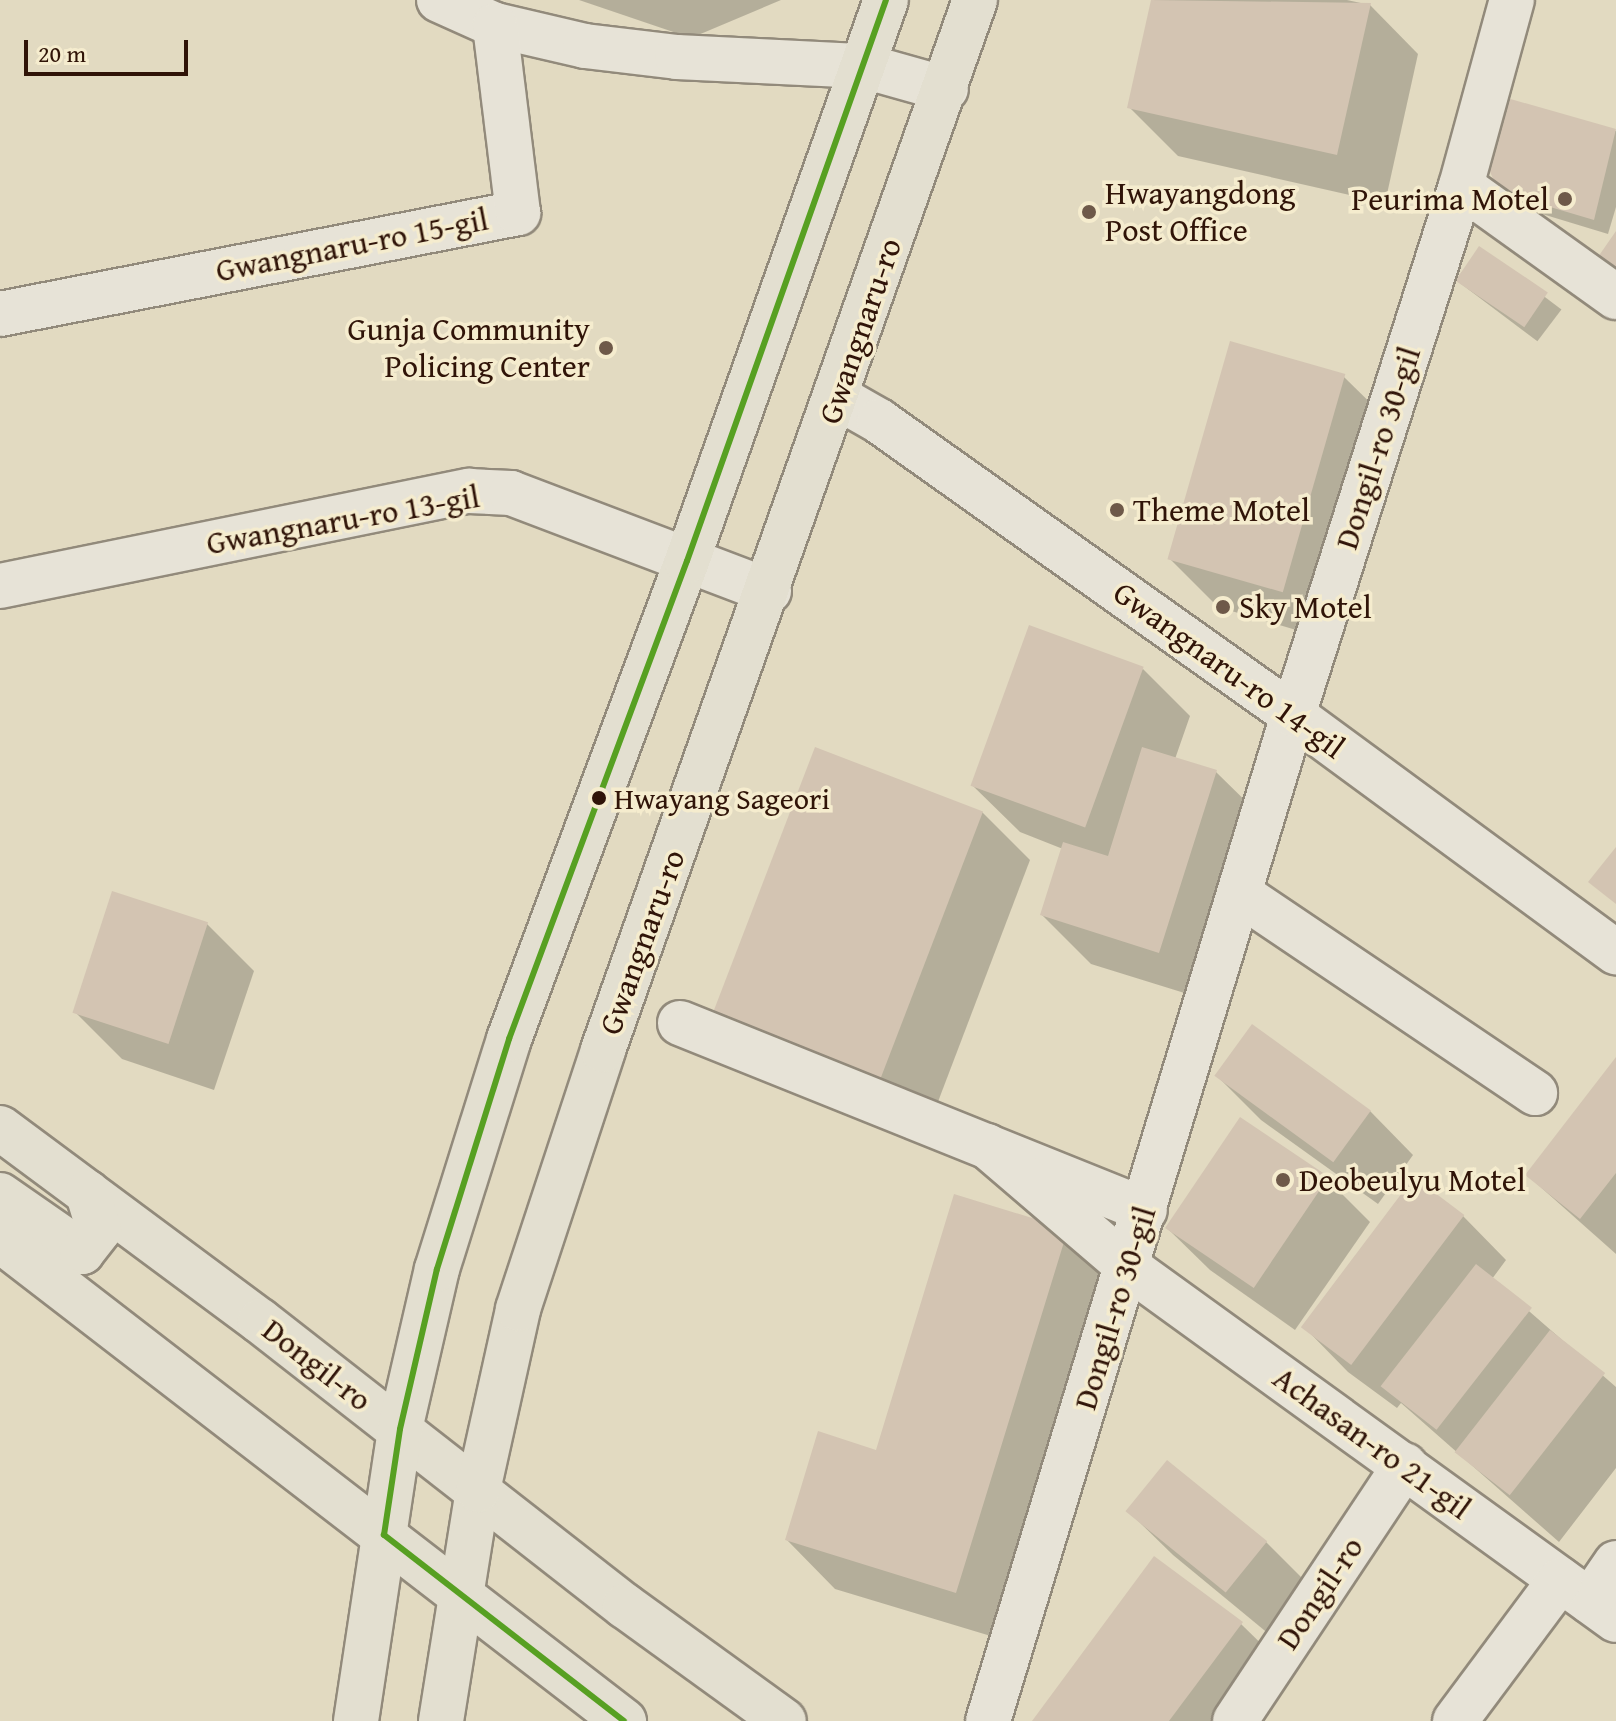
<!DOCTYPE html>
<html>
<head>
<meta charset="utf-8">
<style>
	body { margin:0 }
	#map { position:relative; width:1616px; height:1721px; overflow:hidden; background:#e2dac1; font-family:"Gentium Book Plus",serif }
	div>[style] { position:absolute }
	.shadow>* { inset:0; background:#0003; transform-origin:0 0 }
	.building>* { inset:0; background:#d3c4b2; transform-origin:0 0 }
	.roads { filter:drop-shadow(2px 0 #928a7b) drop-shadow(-2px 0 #928a7b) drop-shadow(0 2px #928a7b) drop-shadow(0 -2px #928a7b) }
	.minor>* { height:44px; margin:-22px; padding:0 22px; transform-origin:22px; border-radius:22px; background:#e7e3d7 }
	.major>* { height:44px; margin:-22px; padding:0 22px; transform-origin:22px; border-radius:22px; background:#e3dfd0 }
	.bus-1>* { height:6px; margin:-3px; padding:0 3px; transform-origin:3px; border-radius:3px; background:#57a022 }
	.dots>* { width:22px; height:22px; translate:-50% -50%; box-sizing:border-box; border:4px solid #f5ecce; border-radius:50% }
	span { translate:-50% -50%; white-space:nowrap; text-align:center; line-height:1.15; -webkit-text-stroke:7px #f5ecce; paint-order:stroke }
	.bus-label { font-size:30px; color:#301408 }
	.left { translate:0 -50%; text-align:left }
	.poi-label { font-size:32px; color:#301408 }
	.right { translate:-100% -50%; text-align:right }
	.street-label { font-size:32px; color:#301408 }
	.scale { position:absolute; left:24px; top:40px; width:164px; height:36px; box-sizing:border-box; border:4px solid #301408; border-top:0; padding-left:10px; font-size:24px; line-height:28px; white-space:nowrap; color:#301408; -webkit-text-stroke:6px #f5ecce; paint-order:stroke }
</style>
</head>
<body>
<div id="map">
	<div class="shadow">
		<div style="clip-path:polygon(579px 0,781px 0,691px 38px)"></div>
		<div style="clip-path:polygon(1154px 0,1347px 0,1370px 5px,1418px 54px,1385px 203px,1178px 156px,1129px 107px)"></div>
		<div style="clip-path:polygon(1509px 100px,1616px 131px,1616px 207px,1608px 234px,1516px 206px,1501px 191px)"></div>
		<div style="left:1480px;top:248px;width:102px;height:40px;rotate:37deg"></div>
		<div style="clip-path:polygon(1344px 377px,1393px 425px,1330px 640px,1218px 607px,1169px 558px)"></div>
		<div style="clip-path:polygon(1143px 669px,1190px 716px,1175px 759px,1216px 772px,1265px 820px,1207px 1000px,1091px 964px,1042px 915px,1063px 849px,1020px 832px,972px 785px)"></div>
		<div style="clip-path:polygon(982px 812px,1030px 860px,928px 1128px,761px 1064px)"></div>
		<div style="clip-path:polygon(207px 924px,254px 971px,214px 1090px,122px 1059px,75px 1012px)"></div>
		<div style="clip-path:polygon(1616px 1061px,1616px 1254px,1527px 1175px)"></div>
		<div style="clip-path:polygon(1217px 1076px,1370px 1111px,1413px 1155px,1378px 1204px,1261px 1120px)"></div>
		<div style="clip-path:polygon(1327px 1179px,1370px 1222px,1295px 1330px,1210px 1270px,1166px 1227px)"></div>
		<div style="clip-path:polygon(1463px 1216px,1506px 1260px,1492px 1279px,1616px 1387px,1616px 1468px,1559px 1542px,1401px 1403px,1397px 1408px,1348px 1372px,1305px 1328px)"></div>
		<div style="clip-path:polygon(1067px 1231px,1115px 1279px,1004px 1640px,835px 1589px,787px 1540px,878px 1452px)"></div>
		<div style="clip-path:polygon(1168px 1463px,1266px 1542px,1310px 1586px,1270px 1635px,1173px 1555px,1129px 1512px)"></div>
		<div style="clip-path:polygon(1241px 1624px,1290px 1672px,1254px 1721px,1034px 1721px)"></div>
	</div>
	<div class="building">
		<div style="clip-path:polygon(1151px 0,1371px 3px,1337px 155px,1127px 108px)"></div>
		<div style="clip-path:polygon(1507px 98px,1616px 129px,1594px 220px,1499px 192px,1487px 165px)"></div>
		<div style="clip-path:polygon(1616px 231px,1616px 269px,1598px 257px)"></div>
		<div style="left:1479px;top:246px;width:83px;height:42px;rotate:34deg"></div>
		<div style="left:1230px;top:341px;width:120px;height:227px;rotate:16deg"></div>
		<div style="left:1029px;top:625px;width:122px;height:171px;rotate:20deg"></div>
		<div style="left:815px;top:747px;width:180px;height:289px;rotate:21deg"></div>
		<div style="clip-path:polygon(1142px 747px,1217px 770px,1159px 953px,1040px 915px,1063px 842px,1108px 856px)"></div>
		<div style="clip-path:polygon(1616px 847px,1616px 904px,1588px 882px)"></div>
		<div style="left:112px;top:891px;width:101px;height:128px;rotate:18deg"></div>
		<div style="left:1252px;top:1024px;width:147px;height:64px;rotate:36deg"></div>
		<div style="clip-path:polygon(1616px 1057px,1616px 1173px,1580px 1219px,1525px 1175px)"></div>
		<div style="left:1240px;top:1117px;width:107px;height:134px;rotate:34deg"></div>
		<div style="left:1414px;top:1177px;width:63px;height:188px;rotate:37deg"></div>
		<div style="clip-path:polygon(954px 1194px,1068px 1229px,956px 1593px,785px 1540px,818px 1431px,876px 1450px)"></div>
		<div style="left:1476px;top:1264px;width:71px;height:155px;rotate:38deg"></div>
		<div style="left:1550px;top:1330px;width:70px;height:155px;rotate:38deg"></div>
		<div style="left:1167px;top:1460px;width:129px;height:66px;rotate:39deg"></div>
		<div style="clip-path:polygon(1154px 1556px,1243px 1622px,1169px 1721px,1032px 1721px)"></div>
	</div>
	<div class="roads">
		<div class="minor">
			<div style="left:439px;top:0;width:61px;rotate:24.1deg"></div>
			<div style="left:495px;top:25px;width:92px;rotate:13.1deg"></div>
			<div style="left:585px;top:46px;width:93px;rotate:6.8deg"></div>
			<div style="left:677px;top:57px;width:187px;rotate:2.8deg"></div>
			<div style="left:864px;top:66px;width:85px;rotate:15.7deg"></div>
			<div style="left:1461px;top:186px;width:191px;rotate:35.6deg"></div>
			<div style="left:0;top:314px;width:528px;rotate:-11.03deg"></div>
			<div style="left:518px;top:213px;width:189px;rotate:-97deg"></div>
			<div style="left:837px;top:397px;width:48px;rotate:29.7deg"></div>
			<div style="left:879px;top:421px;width:508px;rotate:35.38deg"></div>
			<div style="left:1293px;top:715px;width:401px;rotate:36.3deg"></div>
			<div style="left:0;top:586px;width:479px;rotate:-11.5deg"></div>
			<div style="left:469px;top:491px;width:42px;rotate:2.7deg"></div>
			<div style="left:511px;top:493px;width:276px;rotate:20.8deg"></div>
			<div style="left:1240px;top:894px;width:356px;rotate:34deg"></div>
			<div style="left:680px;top:1023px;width:501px;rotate:21.91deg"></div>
			<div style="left:987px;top:1146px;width:186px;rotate:40.6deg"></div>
			<div style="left:1128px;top:1267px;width:602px;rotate:35.88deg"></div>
			<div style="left:1590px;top:1601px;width:46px;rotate:-55.6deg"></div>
			<div style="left:988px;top:1721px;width:1051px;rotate:-73.13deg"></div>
			<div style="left:1293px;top:715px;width:555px;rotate:-72.38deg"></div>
			<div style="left:1461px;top:186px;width:193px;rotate:-74.7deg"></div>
			<div style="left:1235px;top:1721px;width:307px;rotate:-56.4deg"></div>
			<div style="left:1455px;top:1721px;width:176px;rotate:-53.3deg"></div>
		</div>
		<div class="major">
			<div style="left:0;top:1128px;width:324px;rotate:36.6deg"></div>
			<div style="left:260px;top:1321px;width:463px;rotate:38deg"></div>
			<div style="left:625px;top:1606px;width:196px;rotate:35.9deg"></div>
			<div style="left:0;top:1195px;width:100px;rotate:34.8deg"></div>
			<div style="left:82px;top:1252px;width:28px;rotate:-52deg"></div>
			<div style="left:99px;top:1230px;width:39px;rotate:-107deg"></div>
			<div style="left:0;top:1240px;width:788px;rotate:37.63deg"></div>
			<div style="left:356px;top:1721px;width:295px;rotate:-81.4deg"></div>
			<div style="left:400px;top:1429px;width:164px;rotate:-77deg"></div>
			<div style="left:437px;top:1269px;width:241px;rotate:-72.6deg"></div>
			<div style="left:509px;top:1039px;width:510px;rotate:-69.58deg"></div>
			<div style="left:687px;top:561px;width:595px;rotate:-70.47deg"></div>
			<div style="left:441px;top:1721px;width:234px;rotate:-80.9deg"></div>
			<div style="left:478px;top:1490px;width:185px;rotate:-77.5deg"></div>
			<div style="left:518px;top:1309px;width:273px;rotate:-71.8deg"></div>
			<div style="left:603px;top:1050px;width:1114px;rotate:-70.49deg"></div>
		</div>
	</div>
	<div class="bus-1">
		<div style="left:624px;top:1721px;width:304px;rotate:-142.2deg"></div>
		<div style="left:384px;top:1535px;width:107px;rotate:-81.4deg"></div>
		<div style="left:400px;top:1429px;width:164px;rotate:-77deg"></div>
		<div style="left:437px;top:1269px;width:241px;rotate:-72.6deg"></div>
		<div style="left:509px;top:1039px;width:510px;rotate:-69.58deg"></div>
		<div style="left:687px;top:561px;width:595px;rotate:-70.47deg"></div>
	</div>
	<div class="dots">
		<div style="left:1565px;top:199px;background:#6e5949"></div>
		<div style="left:1089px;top:212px;background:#6e5949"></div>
		<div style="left:606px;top:348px;background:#6e5949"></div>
		<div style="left:1117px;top:510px;background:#6e5949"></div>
		<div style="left:1223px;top:607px;background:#6e5949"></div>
		<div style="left:599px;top:798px;background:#301408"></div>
		<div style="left:1283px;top:1180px;background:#6e5949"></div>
	</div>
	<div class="bus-label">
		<span class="left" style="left:614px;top:798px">Hwayang Sageori</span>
	</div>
	<div class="poi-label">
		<span class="left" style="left:1105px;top:212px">Hwayangdong<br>Post Office</span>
		<span class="right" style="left:1549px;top:199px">Peurima Motel</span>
		<span class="right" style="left:590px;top:348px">Gunja Community<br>Policing Center</span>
		<span class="left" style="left:1133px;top:510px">Theme Motel</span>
		<span class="left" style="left:1239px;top:607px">Sky Motel</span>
		<span class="left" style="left:1299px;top:1180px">Deobeulyu Motel</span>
	</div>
	<div class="street-label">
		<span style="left:352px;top:245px;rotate:-11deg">Gwangnaru-ro 15-gil</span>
		<span style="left:860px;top:331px;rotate:-71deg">Gwangnaru-ro</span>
		<span style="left:1378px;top:448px;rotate:-72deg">Dongil-ro 30-gil</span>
		<span style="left:343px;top:520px;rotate:-10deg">Gwangnaru-ro 13-gil</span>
		<span style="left:1229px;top:670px;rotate:36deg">Gwangnaru-ro 14-gil</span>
		<span style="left:642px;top:942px;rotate:-70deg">Gwangnaru-ro</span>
		<span style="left:1115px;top:1308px;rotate:-73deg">Dongil-ro 30-gil</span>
		<span style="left:317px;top:1365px;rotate:38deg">Dongil-ro</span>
		<span style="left:1372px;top:1443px;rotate:36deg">Achasan-ro 21-gil</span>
		<span style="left:1320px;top:1593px;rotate:-56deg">Dongil-ro</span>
	</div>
	<div class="scale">20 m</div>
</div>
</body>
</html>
